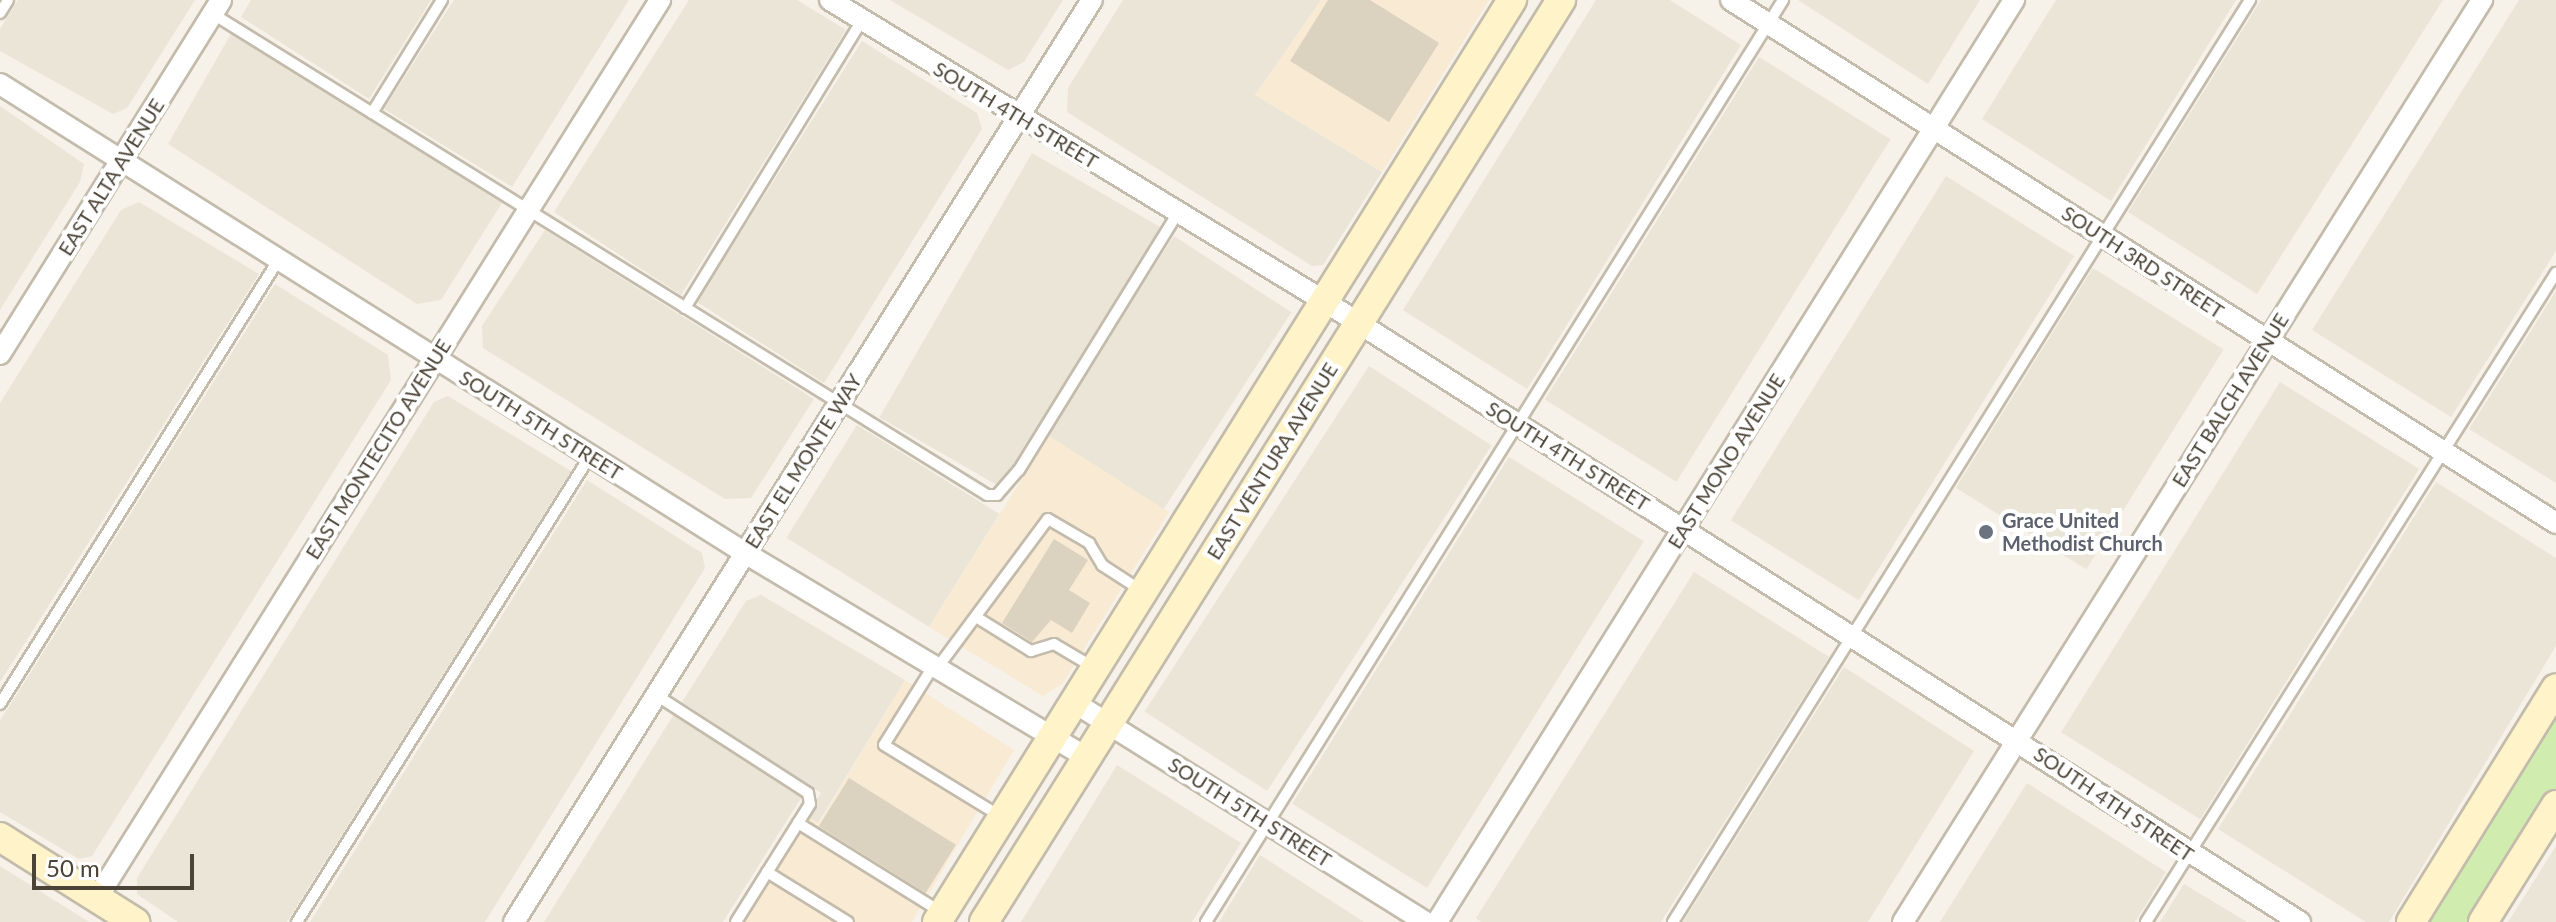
<!DOCTYPE html>
<html>
<head>
<meta charset="utf-8">
<style>
	body { margin:0 }
	#map { position:relative; width:2556px; height:922px; overflow:hidden; background:#f6f2e9; font-family:Lato,sans-serif }
	div>[style] { position:absolute }
	.residential>* { inset:0; background:#eae5d7; transform-origin:0 0 }
	.commercial>* { inset:0; background:#f9ead3 }
	.green>* { inset:0; background:#d0edaf }
	.building>* { inset:0; background:#dcd2c0; transform-origin:0 0 }
	.roads { filter:drop-shadow(2px 0 #c3bbab) drop-shadow(-2px 0 #c3bbab) drop-shadow(0 2px #c3bbab) drop-shadow(0 -2px #c3bbab) }
	.lane>* { height:10px; margin:-5px; padding:0 5px; transform-origin:5px; border-radius:5px; background:#fff }
	.street>* { height:20px; margin:-10px; padding:0 10px; transform-origin:10px; border-radius:10px; background:#fff }
	.secondary>* { height:28px; margin:-14px; padding:0 14px; transform-origin:14px; border-radius:14px; background:#fff3ca }
	.dots>* { width:22px; height:22px; translate:-50% -50%; box-sizing:border-box; border:4px solid #fff; border-radius:50% }
	span { translate:-50% -50%; white-space:nowrap; text-align:center; line-height:1.15; -webkit-text-stroke:8px #fff; paint-order:stroke }
	.street-label { font-size:20px; color:#4b4336 }
	.worship-label { font-size:20px; color:#5b616d; font-weight:700 }
	.left { translate:0 -50%; text-align:left }
	.scale { position:absolute; left:32px; top:854px; width:162px; height:36px; box-sizing:border-box; border:4px solid #4b4336; border-top:0; padding-left:10px; font-size:24px; line-height:28px; white-space:nowrap; color:#4b4336; -webkit-text-stroke:6px #fff; paint-order:stroke }
</style>
</head>
<body>
<div id="map">
	<div class="residential">
		<div style="clip-path:polygon(18px 0,195px 0,127px 108px,113px 114px,0 51px,0 29px)"></div>
		<div style="clip-path:polygon(251px 0,431px 0,369px 99px,241px 17px)"></div>
		<div style="clip-path:polygon(454px 0,629px 0,512px 187px,384px 109px)"></div>
		<div style="clip-path:polygon(689px 0,797px 0,846px 30px,681px 295px,554px 212px)"></div>
		<div style="clip-path:polygon(890px 0,1063px 0,1024px 62px,1008px 70px)"></div>
		<div style="clip-path:polygon(1123px 0,1321px 0,1255px 95px,1382px 172px,1323px 265px,1312px 266px,1067px 112px,1068px 88px)"></div>
		<div style="clip-path:polygon(1596px 0,1670px 0,1741px 45px,1527px 389px,1403px 310px)"></div>
		<div style="clip-path:polygon(1798px 0,1980px 0,1928px 84px)"></div>
		<div style="clip-path:polygon(2056px 0,2236px 0,2111px 201px,1982px 119px)"></div>
		<div style="clip-path:polygon(2261px 0,2443px 0,2257px 294px,2128px 212px)"></div>
		<div style="clip-path:polygon(2519px 0,2556px 0,2556px 251px,2451px 417px,2312px 330px)"></div>
		<div style="clip-path:polygon(232px 32px,502px 203px,441px 300px,417px 304px,168px 144px)"></div>
		<div style="clip-path:polygon(862px 41px,977px 113px,982px 129px,824px 383px,697px 302px)"></div>
		<div style="left:1759px;top:57px;width:155px;height:404px;rotate:32deg"></div>
		<div style="clip-path:polygon(0 106px,84px 164px,80px 182px,0 310px)"></div>
		<div style="left:1032px;top:153px;width:149px;height:305px;rotate:30deg"></div>
		<div style="left:1946px;top:176px;width:151px;height:406px;rotate:32deg"></div>
		<div style="clip-path:polygon(139px 202px,259px 274px,0 682px,0 403px,121px 210px)"></div>
		<div style="clip-path:polygon(545px 230px,814px 399px,751px 498px,725px 499px,483px 348px,482px 326px)"></div>
		<div style="left:1174px;top:236px;width:140px;height:236px;rotate:33deg"></div>
		<div style="left:2093px;top:268px;width:154px;height:259px;rotate:32deg"></div>
		<div style="clip-path:polygon(275px 284px,388px 355px,391px 380px,92px 856px,79px 859px,0 812px,0 721px)"></div>
		<div style="clip-path:polygon(2556px 291px,2556px 483px,2469px 429px)"></div>
		<div style="left:1369px;top:366px;width:146px;height:412px;rotate:33deg"></div>
		<div style="left:2280px;top:382px;width:164px;height:413px;rotate:32deg"></div>
		<div style="clip-path:polygon(448px 396px,571px 471px,287px 922px,178px 922px,137px 894px,137px 878px,434px 402px)"></div>
		<div style="left:857px;top:425px;width:168px;height:133px;rotate:32deg"></div>
		<div style="left:1509px;top:457px;width:159px;height:409px;rotate:32deg"></div>
		<div style="clip-path:polygon(587px 480px,702px 553px,705px 568px,485px 922px,310px 922px)"></div>
		<div style="clip-path:polygon(2436px 482px,2556px 558px,2556px 646px,2389px 922px,2366px 922px,2218px 829px)"></div>
		<div style="clip-path:polygon(1694px 572px,1829px 657px,1661px 922px,1481px 922px,1476px 918px)"></div>
		<div style="clip-path:polygon(761px 595px,905px 680px,818px 823px,807px 816px,821px 793px,682px 702px,746px 601px)"></div>
		<div style="clip-path:polygon(1844px 667px,1974px 751px,1868px 922px,1683px 922px)"></div>
		<div style="clip-path:polygon(674px 714px,803px 795px,723px 922px,544px 922px)"></div>
		<div style="clip-path:polygon(1117px 765px,1241px 843px,1192px 922px,1021px 922px)"></div>
		<div style="clip-path:polygon(2027px 783px,2166px 872px,2135px 922px,1940px 922px)"></div>
		<div style="clip-path:polygon(2556px 846px,2556px 922px,2508px 922px)"></div>
		<div style="clip-path:polygon(1260px 855px,1364px 922px,1219px 922px)"></div>
		<div style="clip-path:polygon(0 866px,89px 922px,0 922px)"></div>
		<div style="clip-path:polygon(2184px 884px,2247px 922px,2160px 922px)"></div>
	</div>
	<div class="commercial">
		<div style="clip-path:polygon(1321px 0,1489px 0,1382px 172px,1255px 95px)"></div>
		<div style="clip-path:polygon(1049px 436px,1169px 512px,1063px 683px,1043px 696px,929px 627px)"></div>
		<div style="clip-path:polygon(905px 680px,1014px 750px,912px 922px,741px 922px,807px 816px,819px 823px)"></div>
	</div>
	<div class="green">
		<div style="clip-path:polygon(2556px 707px,2556px 789px,2473px 922px,2422px 922px)"></div>
	</div>
	<div class="building">
		<div style="clip-path:polygon(1328px 0,1370px 0,1439px 43px,1389px 122px,1290px 61px)"></div>
		<div style="clip-path:polygon(1054px 539px,1088px 560px,1069px 590px,1090px 603px,1072px 633px,1051px 620px,1032px 642px,1002px 623px)"></div>
		<div style="left:849px;top:778px;width:126px;height:57px;rotate:32deg"></div>
	</div>
	<div class="roads">
		<div class="lane">
			<div style="left:0;top:13px;width:15px;rotate:-58deg"></div>
			<div style="left:213px;top:14px;width:911px;rotate:31.86deg"></div>
			<div style="left:987px;top:495px;width:10px"></div>
			<div style="left:997px;top:495px;width:33px;rotate:-49deg"></div>
			<div style="left:1019px;top:470px;width:302px;rotate:-58.3deg"></div>
			<div style="left:372px;top:113px;width:133px;rotate:-58.2deg"></div>
			<div style="left:685px;top:308px;width:338px;rotate:-58.4deg"></div>
			<div style="left:976px;top:617px;width:65px;rotate:31.7deg"></div>
			<div style="left:1031px;top:651px;width:24px;rotate:-17deg"></div>
			<div style="left:1054px;top:644px;width:45px;rotate:30.5deg"></div>
			<div style="left:934px;top:665px;width:94px;rotate:122deg"></div>
			<div style="left:884px;top:745px;width:136px;rotate:31.5deg"></div>
			<div style="left:938px;top:667px;width:184px;rotate:-53.4deg"></div>
			<div style="left:1048px;top:519px;width:48px;rotate:30.3deg"></div>
			<div style="left:1089px;top:543px;width:26px;rotate:59deg"></div>
			<div style="left:1102px;top:565px;width:48px;rotate:33deg"></div>
			<div style="left:656px;top:695px;width:181px;rotate:32.8deg"></div>
			<div style="left:808px;top:793px;width:11px;rotate:80deg"></div>
			<div style="left:810px;top:804px;width:139px;rotate:122.1deg"></div>
			<div style="left:0;top:704px;width:525px;rotate:-57.91deg"></div>
			<div style="left:798px;top:823px;width:168px;rotate:31.9deg"></div>
			<div style="left:767px;top:872px;width:95px;rotate:31.7deg"></div>
			<div style="left:297px;top:922px;width:550px;rotate:-57.84deg"></div>
			<div style="left:1206px;top:922px;width:1088px;rotate:-57.96deg"></div>
			<div style="left:1673px;top:922px;width:1088px;rotate:-57.96deg"></div>
			<div style="left:2146px;top:922px;width:768px;rotate:-57.72deg"></div>
		</div>
		<div class="street">
			<div style="left:830px;top:0;width:578px;rotate:31.35deg"></div>
			<div style="left:1324px;top:301px;width:1157px;rotate:32.47deg"></div>
			<div style="left:1731px;top:0;width:977px;rotate:32.37deg"></div>
			<div style="left:0;top:84px;width:880px;rotate:32.19deg"></div>
			<div style="left:745px;top:553px;width:399px;rotate:30.9deg"></div>
			<div style="left:0;top:354px;width:417px;rotate:-58deg"></div>
			<div style="left:1075px;top:703px;width:413px;rotate:32deg"></div>
			<div style="left:97px;top:898px;width:1060px;rotate:-57.91deg"></div>
			<div style="left:514px;top:922px;width:1088px;rotate:-57.92deg"></div>
			<div style="left:1437px;top:922px;width:1088px;rotate:-57.96deg"></div>
			<div style="left:1903px;top:922px;width:1089px;rotate:-57.87deg"></div>
		</div>
		<div class="secondary">
			<div style="left:0;top:837px;width:160px;rotate:32.2deg"></div>
			<div style="left:937px;top:922px;width:1087px;rotate:-58.05deg"></div>
			<div style="left:984px;top:922px;width:1088px;rotate:-57.96deg"></div>
			<div style="left:2411px;top:922px;width:275px;rotate:-58.2deg"></div>
			<div style="left:2483px;top:922px;width:138px;rotate:-58deg"></div>
		</div>
	</div>
	<div class="dots">
		<div style="left:1986px;top:532px;background:#6b7280"></div>
	</div>
	<div class="street-label">
		<span style="left:1016px;top:115px;rotate:31deg">SOUTH 4TH STREET</span>
		<span style="left:111px;top:177px;rotate:-58deg">EAST ALTA AVENUE</span>
		<span style="left:2143px;top:262px;rotate:33deg">SOUTH 3RD STREET</span>
		<span style="left:2230px;top:400px;rotate:-58deg">EAST BALCH AVENUE</span>
		<span style="left:541px;top:425px;rotate:32deg">SOUTH 5TH STREET</span>
		<span style="left:378px;top:449px;rotate:-58deg">EAST MONTECITO AVENUE</span>
		<span style="left:1568px;top:456px;rotate:32deg">SOUTH 4TH STREET</span>
		<span style="left:803px;top:461px;rotate:-58deg">EAST EL MONTE WAY</span>
		<span style="left:1272px;top:461px;rotate:-58deg">EAST VENTURA AVENUE</span>
		<span style="left:1726px;top:461px;rotate:-58deg">EAST MONO AVENUE</span>
		<span style="left:2114px;top:804px;rotate:34deg">SOUTH 4TH STREET</span>
		<span style="left:1250px;top:812px;rotate:32deg">SOUTH 5TH STREET</span>
	</div>
	<div class="worship-label">
		<span class="left" style="left:2002px;top:532px">Grace United<br>Methodist Church</span>
	</div>
	<div class="scale">50 m</div>
</div>
</body>
</html>
